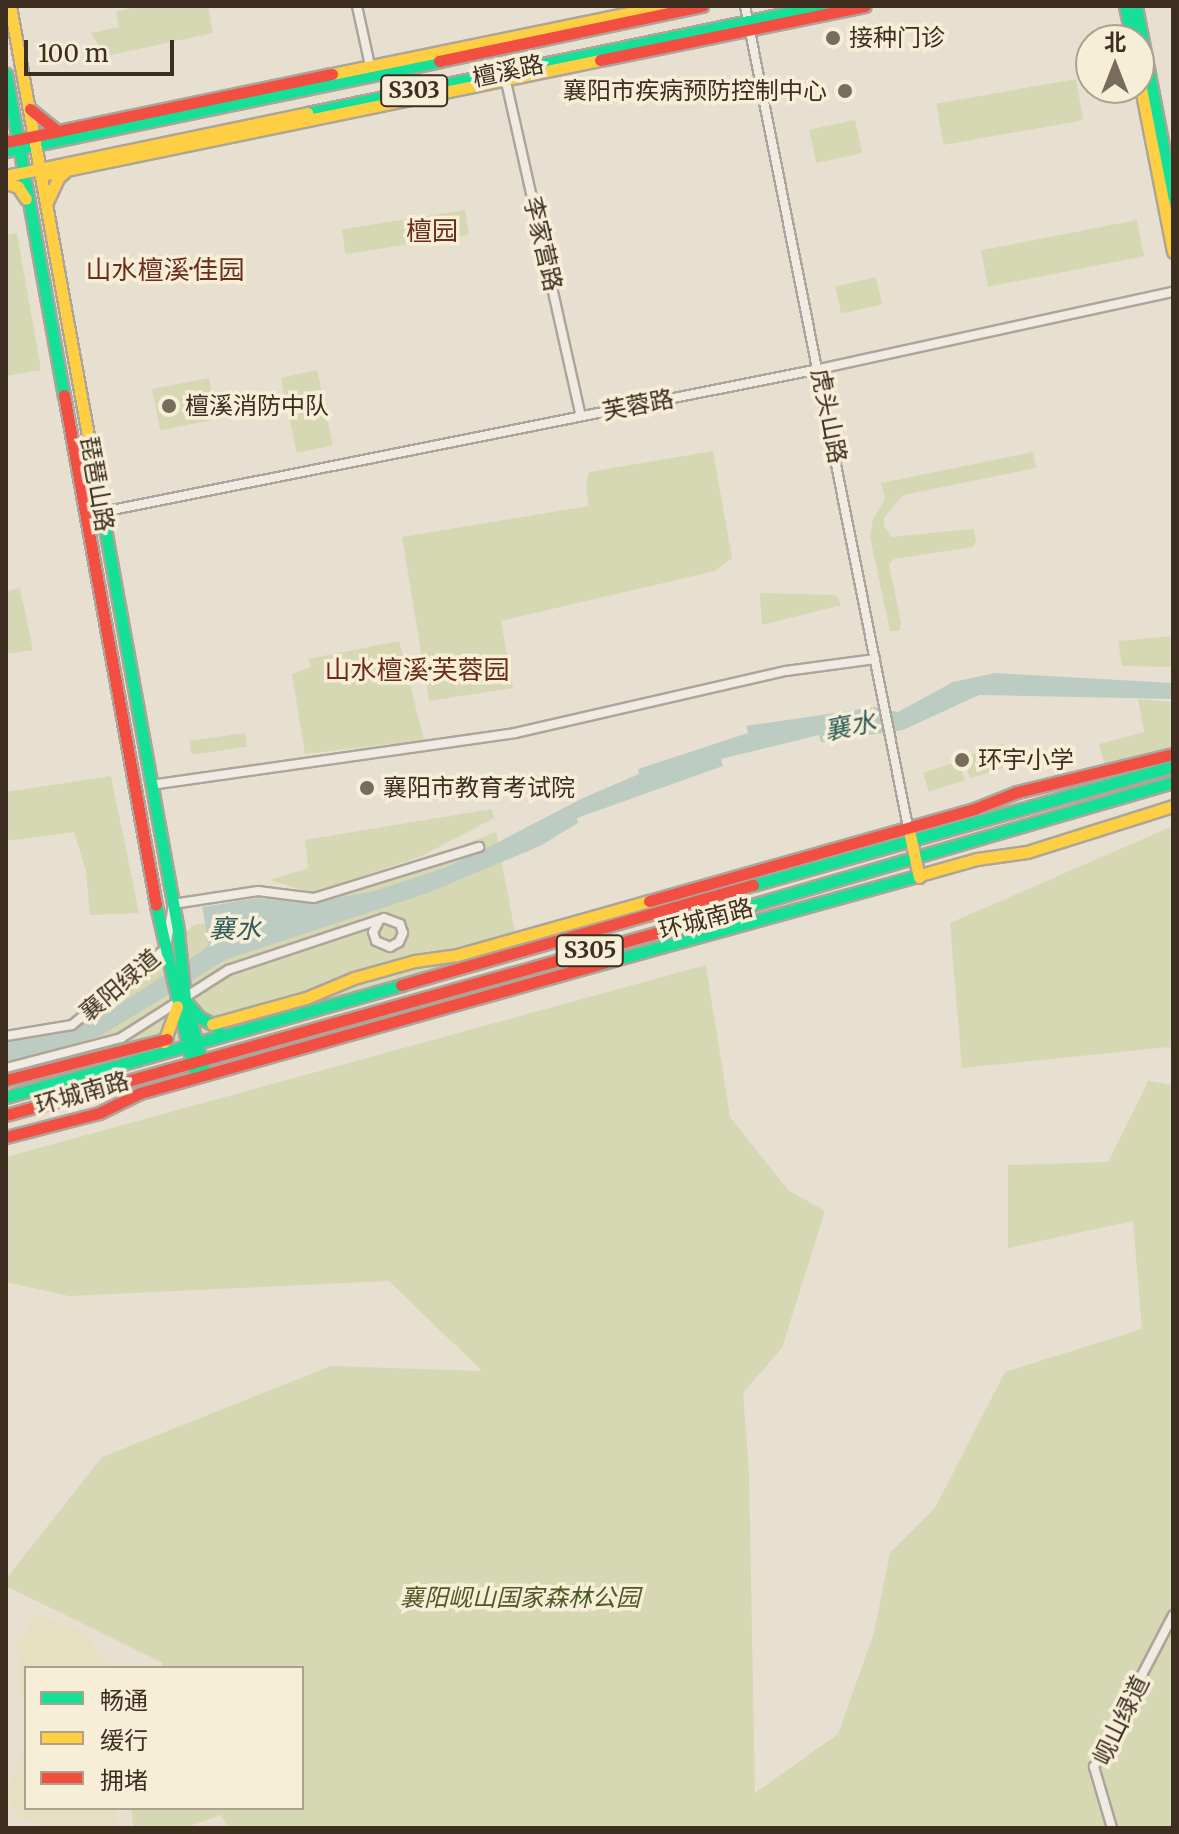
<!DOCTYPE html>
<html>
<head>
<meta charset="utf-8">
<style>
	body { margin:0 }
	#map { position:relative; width:1179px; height:1834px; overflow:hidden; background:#e7e0d1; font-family:Merriweather,"Noto Sans SC",serif }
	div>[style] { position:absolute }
	.farmland>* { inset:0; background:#e6dfc2 }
	.green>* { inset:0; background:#d6d7b3; transform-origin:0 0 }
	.water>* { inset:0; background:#bcccc2 }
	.roads { filter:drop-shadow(2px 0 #ada599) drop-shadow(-2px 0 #ada599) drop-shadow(0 2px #ada599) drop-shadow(0 -2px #ada599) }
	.street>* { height:8px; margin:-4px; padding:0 4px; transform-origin:4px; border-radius:4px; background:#efebe3 }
	.fast>* { height:11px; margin:-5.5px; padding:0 5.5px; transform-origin:5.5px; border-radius:5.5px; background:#16e098 }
	.slow>* { height:11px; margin:-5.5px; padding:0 5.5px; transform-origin:5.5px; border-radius:5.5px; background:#ffcf43 }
	.jam>* { height:11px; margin:-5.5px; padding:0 5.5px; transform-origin:5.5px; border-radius:5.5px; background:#f24e42 }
	.dots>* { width:22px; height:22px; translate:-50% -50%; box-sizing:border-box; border:4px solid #f7eed8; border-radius:50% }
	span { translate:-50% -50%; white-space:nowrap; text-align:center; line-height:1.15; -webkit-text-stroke:7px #f7eed8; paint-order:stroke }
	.shield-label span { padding:2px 6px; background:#f7eed8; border:2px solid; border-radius:6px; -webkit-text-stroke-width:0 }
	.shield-label { font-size:22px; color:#3d2e20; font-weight:700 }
	.poi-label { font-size:24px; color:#3d2e20 }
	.left { translate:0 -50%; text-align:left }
	.right { translate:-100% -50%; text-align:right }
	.street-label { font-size:24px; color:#3d2e20 }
	.park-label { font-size:24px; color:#4d5a26; font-style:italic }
	.neighbourhood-label { font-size:26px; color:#6b2e1e }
	.water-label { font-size:26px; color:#2f5d5a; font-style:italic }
	.frame { position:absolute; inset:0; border:8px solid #3d2e20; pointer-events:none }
	.legend { position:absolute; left:24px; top:1666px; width:280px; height:144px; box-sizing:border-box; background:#f7eed8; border:2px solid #ada18e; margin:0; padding:10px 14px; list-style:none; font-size:24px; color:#3d2e20 }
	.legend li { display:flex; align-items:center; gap:16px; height:40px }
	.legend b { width:40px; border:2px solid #ada18e }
	.north { position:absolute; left:1075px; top:24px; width:80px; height:80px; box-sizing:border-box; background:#f7eed8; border:2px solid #ada18e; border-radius:50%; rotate:0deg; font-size:22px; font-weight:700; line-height:32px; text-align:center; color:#3d2e20 }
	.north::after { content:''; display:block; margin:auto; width:28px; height:36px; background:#786c5e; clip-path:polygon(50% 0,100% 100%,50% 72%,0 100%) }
	.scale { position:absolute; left:24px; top:40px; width:150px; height:36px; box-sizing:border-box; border:4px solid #3d2e20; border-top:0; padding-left:10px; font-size:24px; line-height:28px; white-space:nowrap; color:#3d2e20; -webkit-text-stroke:6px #f7eed8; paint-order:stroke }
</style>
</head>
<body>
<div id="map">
	<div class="farmland">
		<div style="clip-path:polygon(37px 1615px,82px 1631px,109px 1668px,26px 1668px,26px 1706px,21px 1697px,17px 1644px)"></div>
		<div style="clip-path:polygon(26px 1738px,26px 1808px,114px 1808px,119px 1828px,45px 1828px,17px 1816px,7px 1796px)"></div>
	</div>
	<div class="green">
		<div style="clip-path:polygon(139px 6px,208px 6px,213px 33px,106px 56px,91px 33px,119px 27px,116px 12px)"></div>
		<div style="left:1076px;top:79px;width:42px;height:142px;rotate:80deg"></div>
		<div style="left:855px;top:120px;width:34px;height:47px;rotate:78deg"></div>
		<div style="left:465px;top:210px;width:25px;height:125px;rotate:81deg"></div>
		<div style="left:1137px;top:220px;width:37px;height:159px;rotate:79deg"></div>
		<div style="clip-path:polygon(17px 233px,41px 370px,6px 376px,6px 235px)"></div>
		<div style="left:876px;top:277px;width:28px;height:42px;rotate:77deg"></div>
		<div style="left:317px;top:370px;width:77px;height:37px;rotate:78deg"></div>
		<div style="left:209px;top:378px;width:42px;height:58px;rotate:79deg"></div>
		<div style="clip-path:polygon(713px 451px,732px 558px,715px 571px,501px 621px,513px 688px,429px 701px,402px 537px,589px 506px,586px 485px,589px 472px)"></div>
		<div style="clip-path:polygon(1033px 452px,1036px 468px,903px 495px,884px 518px,884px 526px,892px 537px,970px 529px,974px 530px,976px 540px,973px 547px,894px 559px,889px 564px,901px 623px,899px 631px,890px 631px,870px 537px,873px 519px,885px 499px,881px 483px)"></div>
		<div style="clip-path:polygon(20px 588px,33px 650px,6px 654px,6px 591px)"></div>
		<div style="clip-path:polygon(760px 593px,836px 595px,841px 605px,762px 625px)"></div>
		<div style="clip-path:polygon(1173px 636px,1173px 667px,1122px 666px,1118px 641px)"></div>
		<div style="clip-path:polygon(399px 641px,424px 740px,305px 754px,292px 674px,311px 667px,308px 659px)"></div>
		<div style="clip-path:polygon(1138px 699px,1173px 702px,1173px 746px,1105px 765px,1099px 744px,1144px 732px)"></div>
		<div style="left:245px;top:733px;width:14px;height:56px;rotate:82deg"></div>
		<div style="left:1003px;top:744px;width:23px;height:42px;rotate:72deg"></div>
		<div style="left:959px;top:761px;width:20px;height:38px;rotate:72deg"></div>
		<div style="clip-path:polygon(111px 776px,139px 913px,90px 915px,86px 871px,74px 832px,6px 841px,6px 792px)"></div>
		<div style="clip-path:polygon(492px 809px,494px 818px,422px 856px,311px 893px,270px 880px,308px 868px,305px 840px)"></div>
		<div style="clip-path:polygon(1173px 826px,1173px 1052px,1169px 1047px,962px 1068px,950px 923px)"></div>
		<div style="clip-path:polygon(496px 832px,519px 953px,6px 1097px,6px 1031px,73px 1025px,194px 925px,317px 903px)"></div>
		<div style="clip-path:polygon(706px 965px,730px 1117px,788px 1190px,825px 1211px,782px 1348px,743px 1393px,749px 1472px,755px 1793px,838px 1734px,874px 1633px,890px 1553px,935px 1508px,1005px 1372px,1142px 1329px,1133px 1221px,1008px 1248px,1008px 1165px,1108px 1162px,1148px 1081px,1173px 1085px,1173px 1828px,229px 1828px,221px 1815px,184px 1828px,134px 1828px,131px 1808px,302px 1808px,302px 1668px,160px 1668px,163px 1663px,6px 1586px,6px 1579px,102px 1457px,331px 1366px,482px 1371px,389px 1281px,69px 1296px,6px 1282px,6px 1157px)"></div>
	</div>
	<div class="water">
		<div style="clip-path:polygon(995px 673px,1173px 683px,1173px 699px,979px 695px,903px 730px,821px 742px,819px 735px,721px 759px,723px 766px,577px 818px,578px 823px,540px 846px,428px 893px,227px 959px,102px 1035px,6px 1064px,6px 1039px,73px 1026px,101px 1016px,202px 951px,209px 944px,202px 907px,258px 898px,311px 903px,375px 891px,444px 868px,485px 849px,583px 798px,639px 774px,638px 769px,748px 733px,746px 726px,875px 707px,898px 712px,953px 682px)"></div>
	</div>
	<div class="roads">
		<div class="street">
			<div style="left:357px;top:6px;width:66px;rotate:77.7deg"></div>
			<div style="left:745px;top:6px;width:837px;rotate:78.77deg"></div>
			<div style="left:505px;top:77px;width:347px;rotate:77.4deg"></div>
			<div style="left:102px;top:512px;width:731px;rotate:-11.28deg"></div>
			<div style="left:819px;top:369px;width:362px;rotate:-12.3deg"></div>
			<div style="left:151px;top:785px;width:368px;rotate:-8.1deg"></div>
			<div style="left:515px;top:733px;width:278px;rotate:-12.9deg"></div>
			<div style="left:786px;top:671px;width:90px;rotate:-7.7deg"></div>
			<div style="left:6px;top:1036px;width:67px;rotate:-9.5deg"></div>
			<div style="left:72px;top:1025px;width:122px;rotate:-39.3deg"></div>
			<div style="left:166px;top:948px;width:45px;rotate:-81deg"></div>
			<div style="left:173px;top:904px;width:86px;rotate:-8.7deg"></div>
			<div style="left:258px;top:891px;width:56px;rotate:7.1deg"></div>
			<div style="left:314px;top:898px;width:173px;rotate:-17.2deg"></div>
			<div style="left:6px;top:1068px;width:119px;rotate:-14.6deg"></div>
			<div style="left:121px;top:1038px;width:127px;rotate:-32.4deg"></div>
			<div style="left:228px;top:970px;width:164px;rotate:-18.4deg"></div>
			<div style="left:384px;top:918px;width:17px;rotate:21deg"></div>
			<div style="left:400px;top:924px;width:9px;rotate:72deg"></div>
			<div style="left:403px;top:933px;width:10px;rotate:114deg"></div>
			<div style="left:399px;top:942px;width:10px;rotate:151deg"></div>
			<div style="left:390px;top:947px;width:15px;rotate:-157deg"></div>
			<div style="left:376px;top:941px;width:9px;rotate:-108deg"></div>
			<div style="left:373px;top:932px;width:10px;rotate:-61deg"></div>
			<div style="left:1112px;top:1828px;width:64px;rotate:-106.4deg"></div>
			<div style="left:1094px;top:1767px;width:171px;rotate:-62.5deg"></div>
		</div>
		<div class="fast">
			<div style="left:1125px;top:6px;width:35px;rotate:78deg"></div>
			<div style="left:1136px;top:6px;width:196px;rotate:79.1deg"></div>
			<div style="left:6px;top:74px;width:326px;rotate:79.8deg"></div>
			<div style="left:307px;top:113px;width:525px;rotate:-11.76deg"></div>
			<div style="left:6px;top:151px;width:442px;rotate:-11.7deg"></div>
			<div style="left:100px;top:501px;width:438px;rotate:79.7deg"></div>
			<div style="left:178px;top:932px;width:67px;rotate:84deg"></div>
			<div style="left:185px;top:999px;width:70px;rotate:75.2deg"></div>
			<div style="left:753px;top:885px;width:437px;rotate:-15.8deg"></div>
			<div style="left:156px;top:905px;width:167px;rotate:77.2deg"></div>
			<div style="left:673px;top:928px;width:521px;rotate:-16.28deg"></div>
			<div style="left:603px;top:963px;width:329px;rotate:-15.5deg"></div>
			<div style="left:188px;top:1004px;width:17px;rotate:50deg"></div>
			<div style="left:199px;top:1017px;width:21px;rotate:28deg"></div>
			<div style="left:6px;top:1097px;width:411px;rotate:-15.8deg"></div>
		</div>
		<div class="slow">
			<div style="left:10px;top:6px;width:503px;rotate:79.7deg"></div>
			<div style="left:332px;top:74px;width:338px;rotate:-11.6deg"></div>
			<div style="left:1139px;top:78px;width:177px;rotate:78.9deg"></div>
			<div style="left:46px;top:174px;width:566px;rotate:-11.63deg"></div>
			<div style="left:6px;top:176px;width:308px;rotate:-11.8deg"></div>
			<div style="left:6px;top:183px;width:13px;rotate:18deg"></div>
			<div style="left:18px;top:187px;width:14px;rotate:56deg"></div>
			<div style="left:47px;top:202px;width:26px;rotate:-65deg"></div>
			<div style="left:58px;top:178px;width:12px;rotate:-42deg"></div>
			<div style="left:910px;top:835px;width:43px;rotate:77.9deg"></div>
			<div style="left:920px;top:875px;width:59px;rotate:-15.7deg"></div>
			<div style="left:977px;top:859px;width:50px;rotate:-8deg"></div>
			<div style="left:1027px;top:852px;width:153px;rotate:-17.5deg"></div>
			<div style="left:212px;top:1024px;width:98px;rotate:-15.5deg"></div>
			<div style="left:306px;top:998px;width:52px;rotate:-22.6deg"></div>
			<div style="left:354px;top:978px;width:63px;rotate:-15.6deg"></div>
			<div style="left:415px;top:961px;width:42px;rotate:-8.1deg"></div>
			<div style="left:457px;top:955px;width:199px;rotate:-15.7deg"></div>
			<div style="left:164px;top:1042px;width:38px;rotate:-70deg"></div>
		</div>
		<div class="jam">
			<div style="left:600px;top:60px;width:270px;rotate:-11.5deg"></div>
			<div style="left:439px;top:61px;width:269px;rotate:-11.8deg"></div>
			<div style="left:30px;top:109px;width:35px;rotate:39deg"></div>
			<div style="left:6px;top:142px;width:333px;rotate:-11.8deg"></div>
			<div style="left:64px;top:395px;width:518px;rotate:79.77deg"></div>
			<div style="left:649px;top:901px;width:338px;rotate:-15.8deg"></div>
			<div style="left:974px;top:809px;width:46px;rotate:-21.6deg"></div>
			<div style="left:1017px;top:792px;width:161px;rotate:-13.7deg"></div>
			<div style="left:401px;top:985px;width:366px;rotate:-15.9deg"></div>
			<div style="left:6px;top:1080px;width:166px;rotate:-14.3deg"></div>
			<div style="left:6px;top:1115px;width:693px;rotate:-15.66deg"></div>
			<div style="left:6px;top:1137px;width:96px;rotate:-14.5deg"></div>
			<div style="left:99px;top:1113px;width:46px;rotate:-26deg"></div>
			<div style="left:140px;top:1093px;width:481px;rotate:-15.7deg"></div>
		</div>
	</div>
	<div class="dots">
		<div style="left:833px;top:38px;background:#786c5e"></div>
		<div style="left:845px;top:91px;background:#786c5e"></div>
		<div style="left:169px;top:406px;background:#786c5e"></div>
		<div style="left:962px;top:760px;background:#786c5e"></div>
		<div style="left:367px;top:788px;background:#786c5e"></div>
	</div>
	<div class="shield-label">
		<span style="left:414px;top:91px">S303</span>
		<span style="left:590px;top:951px">S305</span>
	</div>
	<div class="poi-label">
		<span class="left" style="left:849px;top:38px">接种门诊</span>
		<span class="right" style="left:827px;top:91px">襄阳市疾病预防控制中心</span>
		<span class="left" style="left:185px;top:406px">檀溪消防中队</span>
		<span class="left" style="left:978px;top:760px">环宇小学</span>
		<span class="left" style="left:383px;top:788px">襄阳市教育考试院</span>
	</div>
	<div class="street-label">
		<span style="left:508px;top:71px;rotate:-12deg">檀溪路</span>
		<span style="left:543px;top:244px;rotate:77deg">李家营路</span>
		<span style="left:638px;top:405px;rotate:-11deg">芙蓉路</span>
		<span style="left:829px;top:416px;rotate:79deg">虎头山路</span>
		<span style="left:97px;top:484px;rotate:80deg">琵琶山路</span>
		<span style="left:706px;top:919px;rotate:-15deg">环城南路</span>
		<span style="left:120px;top:985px;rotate:-40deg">襄阳绿道</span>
		<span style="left:82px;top:1093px;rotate:-16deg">环城南路</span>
		<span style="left:1121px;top:1720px;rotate:-64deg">岘山绿道</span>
	</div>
	<div class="park-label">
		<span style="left:520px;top:1598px">襄阳岘山国家森林公园</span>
	</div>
	<div class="neighbourhood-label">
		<span style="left:432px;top:231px">檀园</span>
		<span style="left:165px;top:270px">山水檀溪·佳园</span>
		<span style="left:417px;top:670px">山水檀溪·芙蓉园</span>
	</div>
	<div class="water-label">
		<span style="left:850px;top:726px;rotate:-12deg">襄水</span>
		<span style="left:235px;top:929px">襄水</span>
	</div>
	<div class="frame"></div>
	<ul class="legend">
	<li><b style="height:10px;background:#16e098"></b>畅通</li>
	<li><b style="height:10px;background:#ffcf43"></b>缓行</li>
	<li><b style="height:10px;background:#f24e42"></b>拥堵</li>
	</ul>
	<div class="north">北</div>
	<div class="scale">100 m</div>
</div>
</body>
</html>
